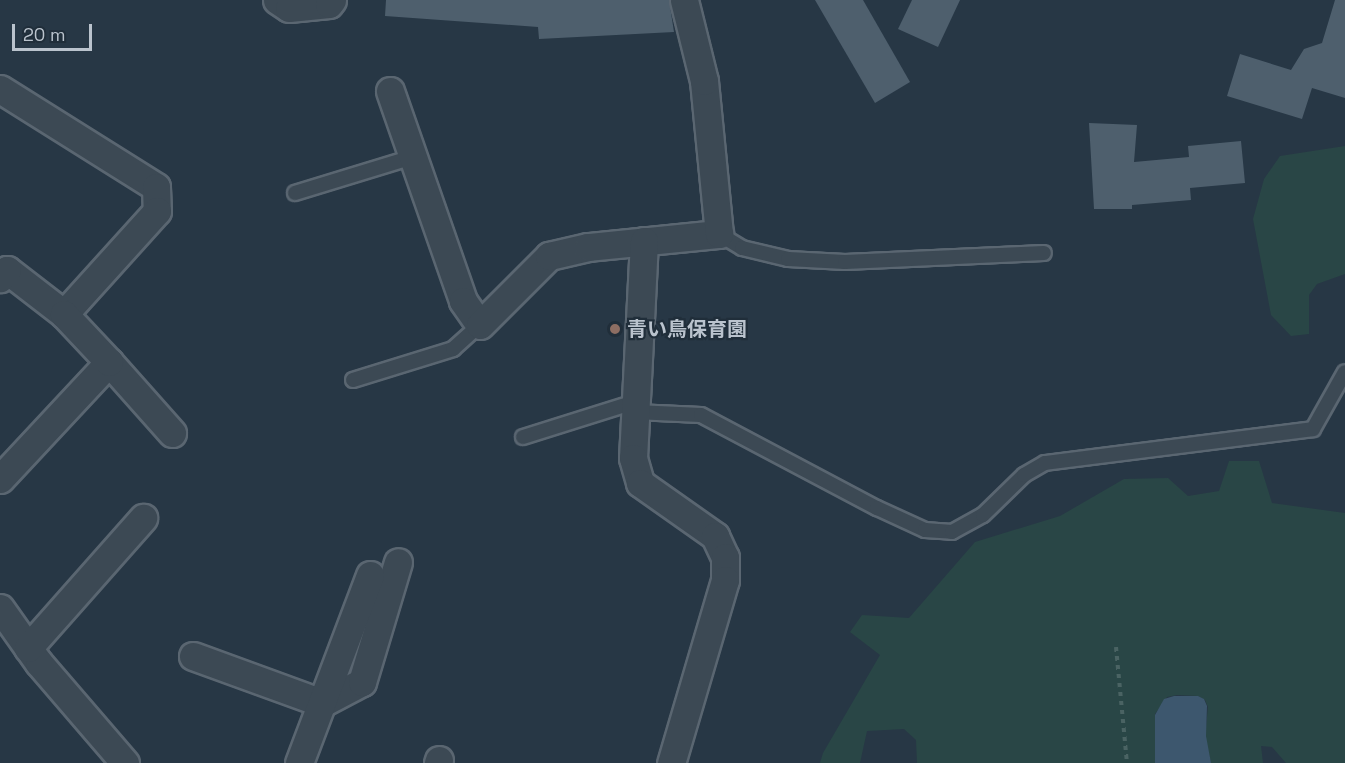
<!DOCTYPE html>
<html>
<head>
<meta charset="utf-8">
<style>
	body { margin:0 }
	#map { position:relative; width:1345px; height:763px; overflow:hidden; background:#273745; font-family:"Space Grotesk","Noto Sans JP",sans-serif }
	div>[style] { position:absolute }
	.green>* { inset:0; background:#294646 }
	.water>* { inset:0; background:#3d576e }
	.building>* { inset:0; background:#4e5f6d }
	.path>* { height:4px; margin-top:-2px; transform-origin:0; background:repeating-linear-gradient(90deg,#4a6363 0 4.5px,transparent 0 9px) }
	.roads { filter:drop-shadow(2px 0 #5a6671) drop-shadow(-2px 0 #5a6671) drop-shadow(0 2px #5a6671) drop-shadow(0 -2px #5a6671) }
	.service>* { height:14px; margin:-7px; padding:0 7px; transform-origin:7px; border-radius:7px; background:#3c4954 }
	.minor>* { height:27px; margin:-13.5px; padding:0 13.5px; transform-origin:13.5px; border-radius:13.5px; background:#3c4954 }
	.dots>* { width:16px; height:16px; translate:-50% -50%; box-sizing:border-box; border:3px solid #202e3a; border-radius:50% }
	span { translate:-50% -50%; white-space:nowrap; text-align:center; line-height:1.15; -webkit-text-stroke:4.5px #202e3a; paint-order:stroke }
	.poi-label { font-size:20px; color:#bac3cd; font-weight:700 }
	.left { translate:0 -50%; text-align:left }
	.scale { position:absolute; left:12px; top:24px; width:80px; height:27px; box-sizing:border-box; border:3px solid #bac3cd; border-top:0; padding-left:8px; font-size:18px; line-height:21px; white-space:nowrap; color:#bac3cd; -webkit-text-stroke:4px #202e3a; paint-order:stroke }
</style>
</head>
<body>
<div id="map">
	<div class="green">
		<div style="clip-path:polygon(1345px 146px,1345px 274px,1317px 284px,1309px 295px,1309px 334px,1291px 336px,1271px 315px,1253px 219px,1264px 179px,1280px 156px)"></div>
		<div style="clip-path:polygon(1229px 461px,1259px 461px,1272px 503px,1345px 513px,1345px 763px,1286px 763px,1272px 747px,1261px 746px,1263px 763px,1211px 763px,1205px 737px,1208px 707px,1205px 700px,1198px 696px,1177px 695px,1167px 697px,1155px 714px,1155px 763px,917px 763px,916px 740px,904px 729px,867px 731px,860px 763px,820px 763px,823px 753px,880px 655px,850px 632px,862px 615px,909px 618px,975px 542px,1060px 516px,1124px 479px,1168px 478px,1188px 496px,1219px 491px)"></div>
	</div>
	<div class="water">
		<div style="clip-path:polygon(1174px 696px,1198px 696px,1204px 699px,1207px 706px,1206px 736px,1211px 763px,1155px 763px,1155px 715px,1164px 699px)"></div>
	</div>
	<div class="building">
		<div style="clip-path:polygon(386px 0,669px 0,674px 32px,539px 39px,538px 27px,385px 16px)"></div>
		<div style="clip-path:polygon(815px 0,863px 0,910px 82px,875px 103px)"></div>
		<div style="clip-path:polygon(912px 0,960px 0,938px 47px,898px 29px)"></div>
		<div style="clip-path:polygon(1335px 0,1345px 0,1345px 98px,1312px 88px,1302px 119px,1227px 96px,1240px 54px,1291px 70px,1304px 49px,1322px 43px)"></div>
		<div style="clip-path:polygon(1089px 123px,1137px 125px,1134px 162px,1189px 157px,1188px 146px,1241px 141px,1245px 183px,1190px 188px,1191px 200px,1132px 205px,1132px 209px,1094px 209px)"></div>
	</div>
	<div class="path">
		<div style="left:1116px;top:647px;width:117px;rotate:84.6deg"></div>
	</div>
	<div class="roads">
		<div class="service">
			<div style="left:295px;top:193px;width:123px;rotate:-17deg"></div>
			<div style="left:719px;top:234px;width:27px;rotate:31deg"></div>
			<div style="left:742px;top:248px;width:47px;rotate:13.4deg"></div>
			<div style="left:788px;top:259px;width:57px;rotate:3deg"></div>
			<div style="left:845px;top:262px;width:199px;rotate:-2.6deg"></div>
			<div style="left:353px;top:380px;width:105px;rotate:-17.2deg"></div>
			<div style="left:453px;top:349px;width:36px;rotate:-42deg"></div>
			<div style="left:635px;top:412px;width:66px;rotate:2.6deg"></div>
			<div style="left:701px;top:415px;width:199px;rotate:27.9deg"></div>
			<div style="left:877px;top:508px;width:53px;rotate:24.6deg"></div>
			<div style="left:925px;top:530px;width:27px;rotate:4deg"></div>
			<div style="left:952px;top:532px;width:35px;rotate:-29deg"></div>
			<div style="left:983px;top:515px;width:57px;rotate:-44.3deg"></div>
			<div style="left:1024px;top:475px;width:24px;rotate:-30deg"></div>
			<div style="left:1045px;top:463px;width:270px;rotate:-7.2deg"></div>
			<div style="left:1313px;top:429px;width:65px;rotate:-60.7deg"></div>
			<div style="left:523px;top:437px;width:117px;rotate:-17.4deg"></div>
		</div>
		<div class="minor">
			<div style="left:277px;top:0;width:14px;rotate:34deg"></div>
			<div style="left:289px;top:8px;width:40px;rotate:-5.7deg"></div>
			<div style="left:329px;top:4px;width:5px;rotate:-53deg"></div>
			<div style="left:0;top:89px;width:184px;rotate:32.1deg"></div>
			<div style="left:156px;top:187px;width:24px;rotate:88deg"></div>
			<div style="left:157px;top:211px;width:139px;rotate:132.1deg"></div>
			<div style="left:64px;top:314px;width:72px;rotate:-142.3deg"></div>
			<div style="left:7px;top:270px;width:11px;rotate:131deg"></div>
			<div style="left:390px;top:91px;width:222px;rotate:70.8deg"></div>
			<div style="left:463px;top:301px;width:29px;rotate:55deg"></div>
			<div style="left:480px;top:325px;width:98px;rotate:-45deg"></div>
			<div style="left:549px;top:256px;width:40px;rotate:-13deg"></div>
			<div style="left:588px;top:247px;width:132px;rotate:-5.7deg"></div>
			<div style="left:719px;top:234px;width:154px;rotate:-95.6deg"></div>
			<div style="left:704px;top:81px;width:83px;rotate:-103.9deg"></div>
			<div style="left:644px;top:241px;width:217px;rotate:92.9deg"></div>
			<div style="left:633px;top:458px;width:26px;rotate:74deg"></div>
			<div style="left:640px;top:483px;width:92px;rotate:35.2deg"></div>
			<div style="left:715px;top:536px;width:23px;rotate:65deg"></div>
			<div style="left:725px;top:557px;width:23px;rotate:90deg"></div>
			<div style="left:725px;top:580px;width:191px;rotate:106.4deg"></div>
			<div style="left:109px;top:362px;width:95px;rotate:48.4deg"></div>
			<div style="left:0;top:479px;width:160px;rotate:-47deg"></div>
			<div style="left:109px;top:362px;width:66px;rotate:-133.2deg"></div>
			<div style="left:0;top:608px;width:67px;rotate:54.7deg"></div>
			<div style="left:39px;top:663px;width:132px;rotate:49.3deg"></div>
			<div style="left:28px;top:648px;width:174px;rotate:-48.5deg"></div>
			<div style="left:193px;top:656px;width:137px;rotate:20deg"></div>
			<div style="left:322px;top:703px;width:45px;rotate:-27.7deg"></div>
			<div style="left:362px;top:682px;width:125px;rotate:-73.3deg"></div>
			<div style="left:299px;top:763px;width:201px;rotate:-69.3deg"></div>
			<div style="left:438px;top:763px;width:3px;rotate:-72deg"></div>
		</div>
	</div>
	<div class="dots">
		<div style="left:615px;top:329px;background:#8d6e63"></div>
	</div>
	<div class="poi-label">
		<span class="left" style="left:627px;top:329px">青い鳥保育園</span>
	</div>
	<div class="scale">20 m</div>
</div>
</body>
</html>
